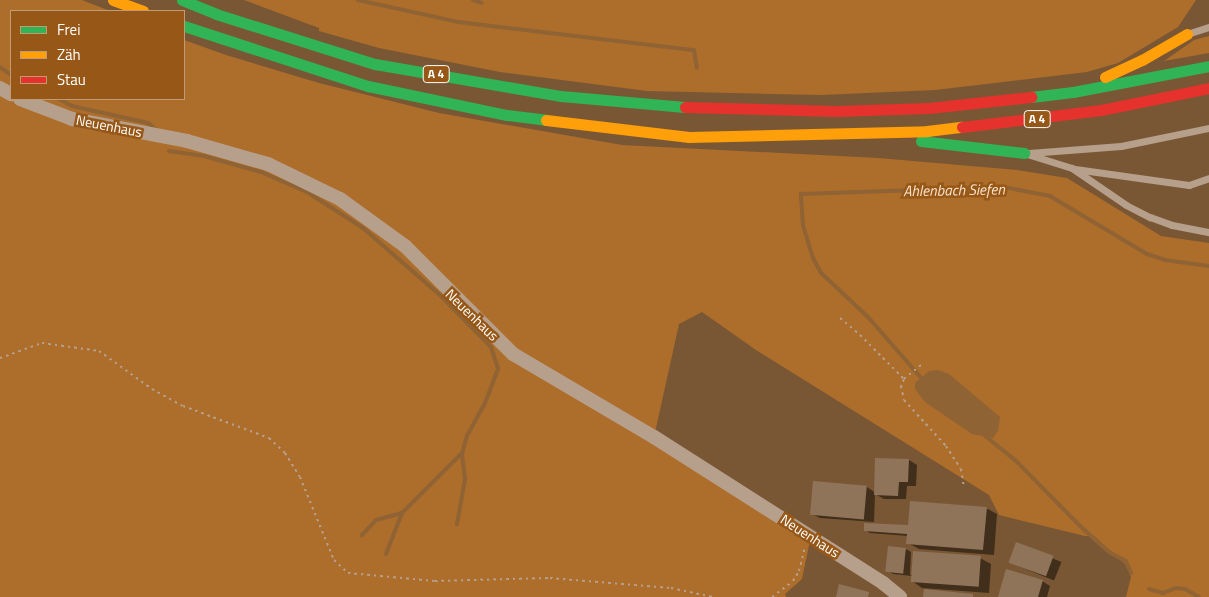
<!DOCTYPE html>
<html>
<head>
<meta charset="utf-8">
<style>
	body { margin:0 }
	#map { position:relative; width:1209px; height:597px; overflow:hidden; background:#7a5734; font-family:"Titillium Web",sans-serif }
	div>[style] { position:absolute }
	.green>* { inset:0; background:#ad6d2b }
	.water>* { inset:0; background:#8f6334 }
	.shadow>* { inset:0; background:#0007; transform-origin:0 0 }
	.stream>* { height:4px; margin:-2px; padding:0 2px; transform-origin:2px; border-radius:2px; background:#8f6334 }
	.building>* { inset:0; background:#8f745a; transform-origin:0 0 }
	.path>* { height:2px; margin-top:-1px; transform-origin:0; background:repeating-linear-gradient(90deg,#b69f8b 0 2.5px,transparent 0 6.5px) }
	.lane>* { height:7px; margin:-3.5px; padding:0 3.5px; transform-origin:3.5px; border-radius:3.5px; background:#b69f8b }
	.street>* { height:14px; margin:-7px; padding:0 7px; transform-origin:7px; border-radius:7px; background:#b69f8b }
	.fast>* { height:11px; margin:-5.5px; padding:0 5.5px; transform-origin:5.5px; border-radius:5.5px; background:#30b455 }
	.slow>* { height:11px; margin:-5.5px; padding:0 5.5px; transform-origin:5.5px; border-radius:5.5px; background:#ff9f0a }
	.jam>* { height:11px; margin:-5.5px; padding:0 5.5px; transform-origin:5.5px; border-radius:5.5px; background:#e5322d }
	span { translate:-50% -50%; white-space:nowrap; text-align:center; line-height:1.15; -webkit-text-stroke:5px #975817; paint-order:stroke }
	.shield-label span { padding:1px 4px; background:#975817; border:1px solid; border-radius:4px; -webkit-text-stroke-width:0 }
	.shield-label { font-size:12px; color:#fff; font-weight:700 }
	.street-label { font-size:14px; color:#fff }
	.water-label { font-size:15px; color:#fae2cc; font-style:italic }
	.legend { position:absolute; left:10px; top:10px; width:175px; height:90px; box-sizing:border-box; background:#975817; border:1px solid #c19b74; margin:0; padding:6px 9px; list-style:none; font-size:15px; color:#fff }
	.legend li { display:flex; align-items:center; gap:10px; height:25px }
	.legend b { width:25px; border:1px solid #c19b74 }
</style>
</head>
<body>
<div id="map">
	<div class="green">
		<div style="clip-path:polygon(0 0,82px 0,110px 11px,11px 11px,11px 99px,184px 99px,184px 40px,226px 55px,319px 83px,439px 113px,622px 145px,878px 158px,1017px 170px,1067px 178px,1161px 236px,1209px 243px,1209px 597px,1126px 597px,1131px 577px,1125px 564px,1094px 536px,1085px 536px,999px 515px,989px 495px,756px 350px,702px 312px,679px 324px,654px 437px,811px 536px,802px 579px,785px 594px,786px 597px,0 597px)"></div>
		<div style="clip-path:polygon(244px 0,1196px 0,1178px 27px,1118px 63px,1087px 72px,935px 90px,821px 95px,647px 91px,500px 72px,379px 48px,319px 31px,319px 28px)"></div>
		<div style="clip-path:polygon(1209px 36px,1209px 53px,1164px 61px,1194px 40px)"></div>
	</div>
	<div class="water">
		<div style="clip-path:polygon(938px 370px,949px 374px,1000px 417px,998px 431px,993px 438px,972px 434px,925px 402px,915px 389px,915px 383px,929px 371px)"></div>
	</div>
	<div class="shadow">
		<div style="clip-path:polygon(909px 460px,917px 465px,916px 486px,907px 486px,906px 499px,884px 499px,875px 494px,874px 522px,820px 518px,812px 514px,867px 487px,876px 493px)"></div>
		<div style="clip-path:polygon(986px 508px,997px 514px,994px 555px,919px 549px,908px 543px,908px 536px,870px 533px,865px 530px,908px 527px)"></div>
		<div style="left:1017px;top:544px;width:48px;height:20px;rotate:22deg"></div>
		<div style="clip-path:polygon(906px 549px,911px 552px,910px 575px,980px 558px,991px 564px,989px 593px,922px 588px,912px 581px,912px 576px,893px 574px,888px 571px)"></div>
		<div style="clip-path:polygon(1042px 581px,1050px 586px,1047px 597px,999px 597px)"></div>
	</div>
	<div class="stream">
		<div style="left:358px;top:0;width:102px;rotate:12.4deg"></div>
		<div style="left:458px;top:22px;width:238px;rotate:6.8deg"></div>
		<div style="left:694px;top:50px;width:18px;rotate:81deg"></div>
		<div style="left:473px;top:0;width:9px;rotate:18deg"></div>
		<div style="left:0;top:67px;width:14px;rotate:36deg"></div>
		<div style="left:59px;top:99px;width:15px;rotate:28deg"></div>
		<div style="left:72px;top:106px;width:78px;rotate:12.6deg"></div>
		<div style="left:148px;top:123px;width:11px;rotate:38deg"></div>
		<div style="left:169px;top:151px;width:35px;rotate:8deg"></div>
		<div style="left:204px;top:156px;width:59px;rotate:15.7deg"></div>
		<div style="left:261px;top:172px;width:50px;rotate:23.5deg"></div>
		<div style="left:307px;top:192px;width:67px;rotate:32.7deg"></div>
		<div style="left:363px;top:228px;width:105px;rotate:41.1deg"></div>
		<div style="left:442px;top:297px;width:70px;rotate:45.6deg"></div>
		<div style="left:491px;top:347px;width:23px;rotate:72deg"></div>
		<div style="left:498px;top:369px;width:39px;rotate:111deg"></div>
		<div style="left:484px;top:405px;width:35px;rotate:119deg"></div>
		<div style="left:467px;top:436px;width:18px;rotate:106deg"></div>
		<div style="left:462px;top:453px;width:85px;rotate:135deg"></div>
		<div style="left:402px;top:513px;width:27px;rotate:165deg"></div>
		<div style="left:376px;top:520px;width:21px;rotate:133deg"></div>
		<div style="left:923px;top:380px;width:82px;rotate:-131.1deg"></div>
		<div style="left:869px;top:318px;width:66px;rotate:-136.8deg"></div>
		<div style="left:821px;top:273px;width:17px;rotate:-118deg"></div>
		<div style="left:813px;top:258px;width:34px;rotate:-107deg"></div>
		<div style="left:803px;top:225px;width:31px;rotate:-94deg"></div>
		<div style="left:801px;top:194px;width:203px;rotate:-2deg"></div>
		<div style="left:1004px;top:187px;width:47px;rotate:11.1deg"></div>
		<div style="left:1050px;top:196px;width:113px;rotate:30.9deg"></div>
		<div style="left:1147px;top:254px;width:19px;rotate:18deg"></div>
		<div style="left:1165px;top:260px;width:44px;rotate:7.8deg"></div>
		<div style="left:984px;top:435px;width:40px;rotate:39deg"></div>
		<div style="left:1015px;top:460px;width:93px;rotate:45.4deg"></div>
		<div style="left:1080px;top:526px;width:39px;rotate:42deg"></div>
		<div style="left:1109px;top:552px;width:19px;rotate:28deg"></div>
		<div style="left:1126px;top:561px;width:13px;rotate:67deg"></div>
		<div style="left:457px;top:524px;width:46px;rotate:-79.9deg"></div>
		<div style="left:465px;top:479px;width:25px;rotate:-97deg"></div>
		<div style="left:386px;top:554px;width:44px;rotate:-68.7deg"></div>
		<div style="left:1149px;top:589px;width:15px;rotate:16deg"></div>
		<div style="left:1163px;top:593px;width:14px;rotate:-21deg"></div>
		<div style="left:1176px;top:588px;width:9px;rotate:6deg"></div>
		<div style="left:1185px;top:589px;width:16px;rotate:30deg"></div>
	</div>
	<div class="building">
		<div style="clip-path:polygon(875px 458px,909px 459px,908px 482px,899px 482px,898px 496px,874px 495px)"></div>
		<div style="left:813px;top:481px;width:54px;height:34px;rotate:5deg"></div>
		<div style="clip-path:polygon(910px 501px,987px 507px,983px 550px,906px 544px,907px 534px,864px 531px,864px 523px,908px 525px)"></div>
		<div style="left:1016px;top:542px;width:40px;height:22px;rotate:20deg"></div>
		<div style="left:888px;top:546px;width:18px;height:26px;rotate:6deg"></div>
		<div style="left:913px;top:551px;width:68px;height:31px;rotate:4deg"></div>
		<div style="clip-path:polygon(1006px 569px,1043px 580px,1038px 597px,998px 597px)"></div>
		<div style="clip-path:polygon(839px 584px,869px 592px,868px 597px,836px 597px)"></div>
		<div style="clip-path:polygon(924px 589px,973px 594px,973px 597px,923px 597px)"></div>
	</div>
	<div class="path">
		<div style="left:840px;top:318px;width:26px;rotate:40deg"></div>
		<div style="left:860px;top:335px;width:62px;rotate:45deg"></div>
		<div style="left:0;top:358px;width:45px;rotate:-19.7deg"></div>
		<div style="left:42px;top:343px;width:58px;rotate:8deg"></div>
		<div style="left:99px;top:351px;width:65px;rotate:35.6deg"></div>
		<div style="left:152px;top:389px;width:35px;rotate:29deg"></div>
		<div style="left:183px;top:406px;width:92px;rotate:20.4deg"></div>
		<div style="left:269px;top:438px;width:22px;rotate:43deg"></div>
		<div style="left:285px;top:453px;width:28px;rotate:58deg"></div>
		<div style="left:300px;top:477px;width:90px;rotate:67.7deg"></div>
		<div style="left:334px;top:560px;width:19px;rotate:43deg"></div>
		<div style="left:348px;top:573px;width:87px;rotate:5.3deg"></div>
		<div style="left:435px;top:581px;width:115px;rotate:-1.5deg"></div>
		<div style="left:550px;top:578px;width:121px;rotate:4.7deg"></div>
		<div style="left:671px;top:588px;width:43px;rotate:12.1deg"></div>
		<div style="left:921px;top:365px;width:22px;rotate:141deg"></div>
		<div style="left:904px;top:379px;width:8px;rotate:113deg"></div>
		<div style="left:901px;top:386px;width:14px;rotate:78deg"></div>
		<div style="left:904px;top:400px;width:62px;rotate:47.6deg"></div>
		<div style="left:946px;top:446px;width:27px;rotate:57deg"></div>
		<div style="left:961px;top:469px;width:18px;rotate:81deg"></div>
		<div style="left:772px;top:597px;width:26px;rotate:-37deg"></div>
		<div style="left:793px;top:581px;width:12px;rotate:-59deg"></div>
		<div style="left:799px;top:571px;width:25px;rotate:-76deg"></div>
	</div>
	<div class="lane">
		<div style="left:1190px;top:33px;width:20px;rotate:-18deg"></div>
		<div style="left:1029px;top:153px;width:92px;rotate:-4.4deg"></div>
		<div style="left:1121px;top:146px;width:90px;rotate:-11.6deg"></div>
		<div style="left:1027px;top:154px;width:47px;rotate:17.3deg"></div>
		<div style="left:1072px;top:168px;width:65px;rotate:34.4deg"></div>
		<div style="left:1126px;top:205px;width:27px;rotate:27deg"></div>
		<div style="left:1150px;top:217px;width:23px;rotate:20deg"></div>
		<div style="left:1172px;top:225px;width:38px;rotate:11deg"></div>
		<div style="left:1075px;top:169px;width:115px;rotate:8deg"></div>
		<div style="left:1189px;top:185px;width:21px;rotate:-19deg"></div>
	</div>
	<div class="street">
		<div style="left:0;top:88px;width:13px;rotate:29deg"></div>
		<div style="left:20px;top:99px;width:56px;rotate:21deg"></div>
		<div style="left:72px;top:119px;width:117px;rotate:10.8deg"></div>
		<div style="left:187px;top:141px;width:84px;rotate:15.9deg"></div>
		<div style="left:268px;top:164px;width:80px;rotate:25.9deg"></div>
		<div style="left:340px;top:199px;width:80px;rotate:35.9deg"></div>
		<div style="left:405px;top:246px;width:153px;rotate:45deg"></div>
		<div style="left:513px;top:354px;width:164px;rotate:30.5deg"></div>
		<div style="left:654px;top:437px;width:272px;rotate:32.5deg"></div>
		<div style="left:883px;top:583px;width:22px;rotate:39deg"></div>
	</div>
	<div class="fast">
		<div style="left:182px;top:0;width:37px;rotate:22deg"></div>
		<div style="left:216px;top:14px;width:167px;rotate:17.5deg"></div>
		<div style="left:375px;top:64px;width:189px;rotate:9.8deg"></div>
		<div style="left:561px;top:96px;width:124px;rotate:5.1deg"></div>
		<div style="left:184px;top:26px;width:194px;rotate:18.1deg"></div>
		<div style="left:368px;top:86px;width:142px;rotate:11.8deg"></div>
		<div style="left:507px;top:115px;width:39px;rotate:7deg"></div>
		<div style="left:1031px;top:97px;width:42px;rotate:-6.8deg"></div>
		<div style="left:1073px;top:92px;width:138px;rotate:-10.8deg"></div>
		<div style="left:921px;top:141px;width:104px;rotate:6.6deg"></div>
	</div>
	<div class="slow">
		<div style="left:113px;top:0;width:32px;rotate:20deg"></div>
		<div style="left:1105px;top:77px;width:41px;rotate:-24.7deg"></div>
		<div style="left:1142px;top:60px;width:52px;rotate:-30deg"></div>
		<div style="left:546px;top:120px;width:144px;rotate:6.8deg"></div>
		<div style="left:689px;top:137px;width:238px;rotate:-1.4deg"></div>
		<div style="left:927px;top:131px;width:35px;rotate:-7deg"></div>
	</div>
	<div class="jam">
		<div style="left:685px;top:107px;width:151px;rotate:1.5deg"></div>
		<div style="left:836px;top:111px;width:93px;rotate:-1.8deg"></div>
		<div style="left:929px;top:108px;width:103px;rotate:-6.2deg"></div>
		<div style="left:962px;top:127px;width:140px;rotate:-7deg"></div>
		<div style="left:1101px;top:110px;width:110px;rotate:-11.5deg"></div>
	</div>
	<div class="shield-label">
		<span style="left:436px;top:74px">A 4</span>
		<span style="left:1037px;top:119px">A 4</span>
	</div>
	<div class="street-label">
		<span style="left:109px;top:126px;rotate:11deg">Neuenhaus</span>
		<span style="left:472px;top:315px;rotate:44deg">Neuenhaus</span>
		<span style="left:810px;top:536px;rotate:33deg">Neuenhaus</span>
	</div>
	<div class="water-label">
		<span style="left:954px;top:190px;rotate:-1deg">Ahlenbach Siefen</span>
	</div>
	<ul class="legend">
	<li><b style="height:6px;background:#30b455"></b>Frei</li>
	<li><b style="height:6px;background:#ff9f0a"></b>Zäh</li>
	<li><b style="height:6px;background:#e5322d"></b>Stau</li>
	</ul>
</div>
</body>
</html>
